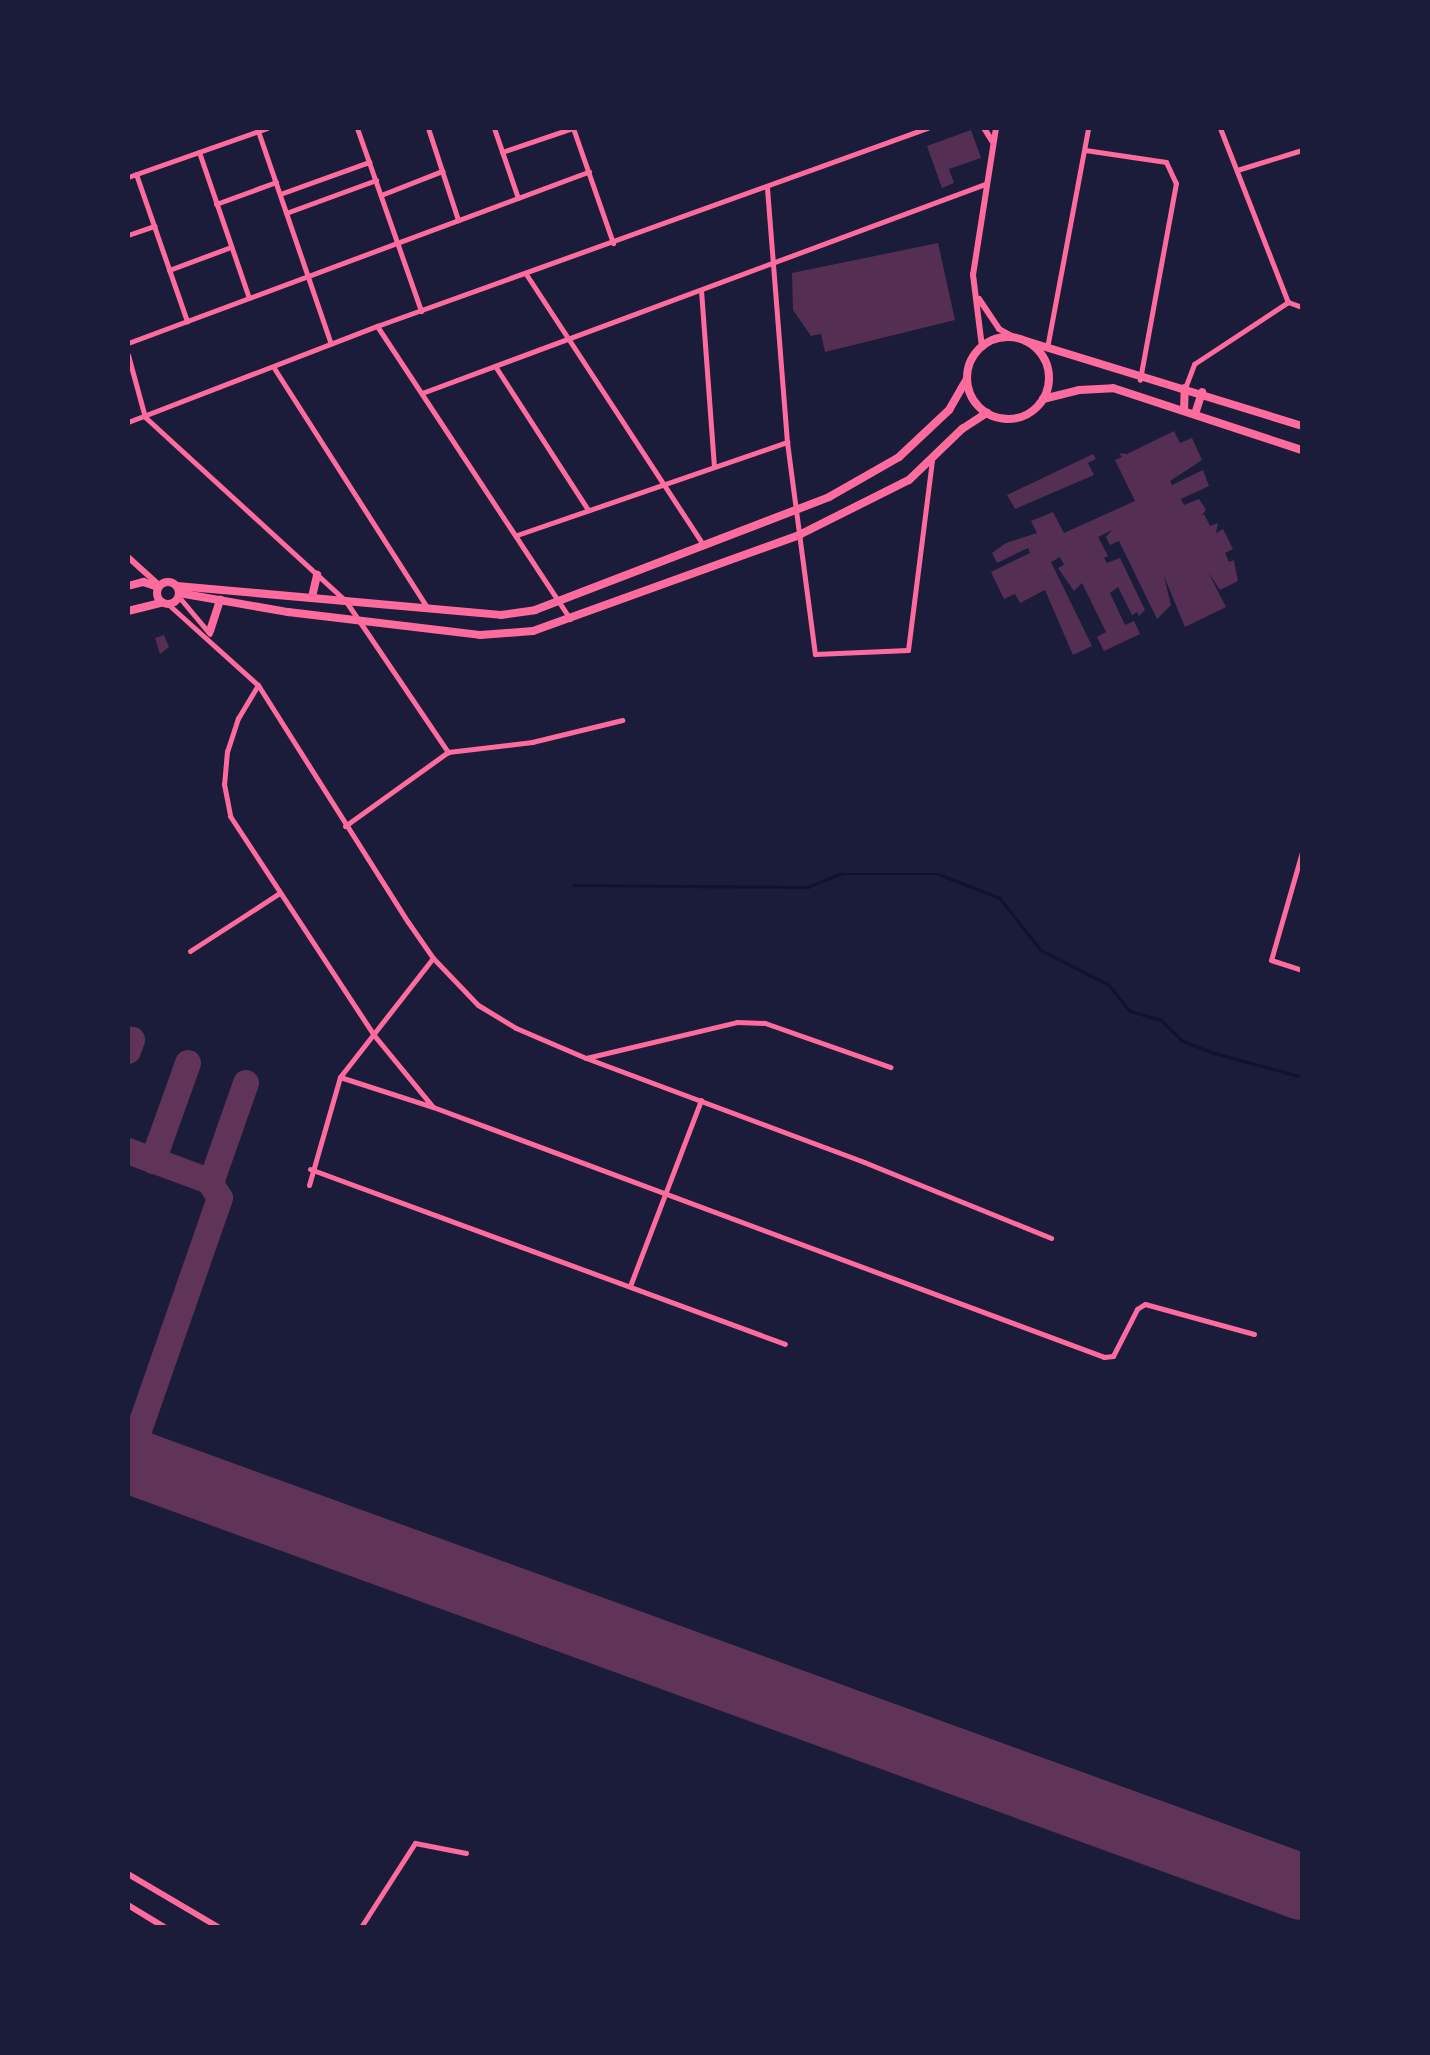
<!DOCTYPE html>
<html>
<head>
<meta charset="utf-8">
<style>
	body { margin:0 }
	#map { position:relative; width:1430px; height:2055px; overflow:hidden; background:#1b1b3a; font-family:"Golos Text",sans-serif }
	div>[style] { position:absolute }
	.stream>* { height:2.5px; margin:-1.25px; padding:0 1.25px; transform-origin:1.25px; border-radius:1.25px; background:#12122b }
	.taxiway>* { height:26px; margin:-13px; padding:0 13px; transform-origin:13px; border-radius:13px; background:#603358 }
	.runway>* { height:66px; margin:-33px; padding:0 33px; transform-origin:33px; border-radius:33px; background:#603358 }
	.building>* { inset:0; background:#542f53 }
	.minor>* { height:5px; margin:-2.5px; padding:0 2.5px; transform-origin:2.5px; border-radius:2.5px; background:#ff6b9d }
	.tertiary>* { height:6px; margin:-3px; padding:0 3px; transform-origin:3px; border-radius:3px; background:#ff6b9d }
	.primary>* { height:8px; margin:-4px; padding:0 4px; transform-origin:4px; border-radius:4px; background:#ff6b9d }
	.primary>.ring { margin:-4px; padding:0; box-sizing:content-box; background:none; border:8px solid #ff6b9d; border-radius:50% }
	span { translate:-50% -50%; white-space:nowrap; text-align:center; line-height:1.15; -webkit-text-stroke:5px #1b1b3a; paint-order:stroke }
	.frame { position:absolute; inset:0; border:130px solid #1b1b3a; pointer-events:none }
</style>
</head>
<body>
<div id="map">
	<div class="stream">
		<div style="left:574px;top:885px;width:234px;rotate:0.5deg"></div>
		<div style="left:808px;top:887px;width:35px;rotate:-22deg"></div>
		<div style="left:840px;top:874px;width:99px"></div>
		<div style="left:939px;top:874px;width:66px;rotate:21.5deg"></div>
		<div style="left:1000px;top:898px;width:66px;rotate:51.7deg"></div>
		<div style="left:1041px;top:950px;width:76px;rotate:27.2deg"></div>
		<div style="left:1109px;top:985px;width:33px;rotate:51deg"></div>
		<div style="left:1130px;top:1011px;width:32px;rotate:16deg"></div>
		<div style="left:1161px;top:1020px;width:30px;rotate:44deg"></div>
		<div style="left:1183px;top:1041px;width:34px;rotate:21deg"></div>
		<div style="left:1215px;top:1053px;width:90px;rotate:15.4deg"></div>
	</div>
	<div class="taxiway">
		<div style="left:128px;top:1051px;width:12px;rotate:-70deg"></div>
		<div style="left:128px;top:1151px;width:86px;rotate:20.3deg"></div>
		<div style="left:209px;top:1181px;width:20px;rotate:57deg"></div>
		<div style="left:220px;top:1198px;width:277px;rotate:109.2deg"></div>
		<div style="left:153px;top:1161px;width:104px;rotate:-70.3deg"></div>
		<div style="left:211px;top:1183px;width:106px;rotate:-70.7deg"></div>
	</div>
	<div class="runway">
		<div style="left:128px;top:1460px;width:1249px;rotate:19.99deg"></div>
	</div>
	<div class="building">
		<div style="clip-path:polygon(971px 130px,981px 158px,949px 169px,954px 183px,942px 188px,927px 146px)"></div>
		<div style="clip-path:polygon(938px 243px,955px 320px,825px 352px,821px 334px,811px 336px,793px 310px,792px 273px)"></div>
		<div style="clip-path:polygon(1174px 431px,1180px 443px,1192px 438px,1202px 460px,1170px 481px,1172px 485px,1203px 470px,1209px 486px,1181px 499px,1184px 505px,1199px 499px,1206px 510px,1201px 516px,1204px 514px,1210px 526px,1218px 523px,1216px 533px,1223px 529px,1233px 549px,1225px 553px,1229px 562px,1234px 560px,1238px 581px,1220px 590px,1208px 572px,1226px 607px,1185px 627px,1164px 576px,1171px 605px,1157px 619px,1119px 541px,1110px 545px,1106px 537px,1112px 530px,1098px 537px,1108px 556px,1104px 558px,1107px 563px,1120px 558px,1145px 610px,1139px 616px,1137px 612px,1132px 615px,1118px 587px,1110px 593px,1125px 625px,1134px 621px,1140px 634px,1104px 651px,1097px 637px,1106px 632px,1082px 583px,1074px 591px,1058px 568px,1064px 565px,1060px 557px,1051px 562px,1092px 646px,1073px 655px,1045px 590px,1020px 603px,1015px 594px,1004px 599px,991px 572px,1030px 553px,1028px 548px,997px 563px,992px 553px,1006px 543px,1037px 533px,1031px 521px,1053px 512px,1064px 533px,1135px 501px,1115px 460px,1122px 457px,1119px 453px,1127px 454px)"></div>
		<div style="clip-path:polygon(1093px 454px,1096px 459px,1088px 463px,1094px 475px,1015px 509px,1007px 495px)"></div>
		<div style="clip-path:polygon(164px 635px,169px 647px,160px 654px,155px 638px)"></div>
	</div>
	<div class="minor">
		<div style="left:257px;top:128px;width:228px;rotate:71.1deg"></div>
		<div style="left:357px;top:128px;width:194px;rotate:70.7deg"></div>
		<div style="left:428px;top:128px;width:97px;rotate:71.9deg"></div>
		<div style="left:494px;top:128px;width:74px;rotate:71.1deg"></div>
		<div style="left:573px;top:128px;width:122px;rotate:70.8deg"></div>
		<div style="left:1220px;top:128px;width:187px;rotate:68.7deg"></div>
		<div style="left:1085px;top:150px;width:82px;rotate:8.4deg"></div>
		<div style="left:1166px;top:162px;width:23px;rotate:65deg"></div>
		<div style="left:1176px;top:183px;width:200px;rotate:100.4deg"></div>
		<div style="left:199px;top:152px;width:154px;rotate:71.1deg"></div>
		<div style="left:502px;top:152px;width:75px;rotate:-18.7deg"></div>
		<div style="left:1237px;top:170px;width:68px;rotate:-17.1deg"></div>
		<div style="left:136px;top:174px;width:156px;rotate:70.9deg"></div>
		<div style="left:128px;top:177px;width:147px;rotate:-19.4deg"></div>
		<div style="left:767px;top:188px;width:255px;rotate:85.5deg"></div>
		<div style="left:787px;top:442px;width:214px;rotate:82.5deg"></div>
		<div style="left:815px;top:654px;width:93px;rotate:-2.5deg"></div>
		<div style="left:908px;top:650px;width:192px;rotate:-82.8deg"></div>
		<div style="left:280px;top:194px;width:95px;rotate:-19.8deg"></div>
		<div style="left:381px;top:195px;width:66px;rotate:-21.5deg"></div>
		<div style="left:216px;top:204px;width:64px;rotate:-20.1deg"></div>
		<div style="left:286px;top:213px;width:96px;rotate:-20.1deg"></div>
		<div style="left:128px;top:235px;width:28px;rotate:-19deg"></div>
		<div style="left:169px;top:270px;width:66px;rotate:-20.4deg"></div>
		<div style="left:526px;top:274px;width:325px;rotate:56.8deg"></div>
		<div style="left:701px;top:290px;width:175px;rotate:85.8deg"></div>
		<div style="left:1288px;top:302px;width:15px;rotate:20deg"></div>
		<div style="left:377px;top:326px;width:351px;rotate:56.6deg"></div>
		<div style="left:128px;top:343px;width:492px;rotate:-20.4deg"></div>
		<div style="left:1047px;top:348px;width:224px;rotate:-79.4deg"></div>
		<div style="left:128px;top:355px;width:64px;rotate:74.7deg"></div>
		<div style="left:145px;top:417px;width:271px;rotate:42.5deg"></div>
		<div style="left:345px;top:600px;width:184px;rotate:55.9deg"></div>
		<div style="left:495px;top:366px;width:171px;rotate:57.1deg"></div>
		<div style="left:274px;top:368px;width:286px;rotate:57.4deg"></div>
		<div style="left:1185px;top:388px;width:26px;rotate:-69deg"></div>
		<div style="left:1194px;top:364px;width:113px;rotate:-33.4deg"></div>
		<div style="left:422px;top:393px;width:601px;rotate:-20.37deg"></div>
		<div style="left:128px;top:422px;width:267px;rotate:-21.1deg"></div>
		<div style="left:377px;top:326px;width:585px;rotate:-19.8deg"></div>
		<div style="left:517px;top:535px;width:286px;rotate:-19deg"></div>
		<div style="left:179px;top:597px;width:48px;rotate:50deg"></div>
		<div style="left:169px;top:605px;width:120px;rotate:42deg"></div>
		<div style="left:258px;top:685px;width:280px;rotate:57.7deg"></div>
		<div style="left:408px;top:922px;width:44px;rotate:55.2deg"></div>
		<div style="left:433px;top:958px;width:65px;rotate:46.2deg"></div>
		<div style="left:478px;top:1005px;width:44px;rotate:31.2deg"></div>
		<div style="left:516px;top:1028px;width:76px;rotate:23.2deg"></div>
		<div style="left:586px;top:1058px;width:297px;rotate:20.5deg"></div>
		<div style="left:864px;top:1162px;width:202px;rotate:22.1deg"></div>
		<div style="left:258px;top:685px;width:39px;rotate:121deg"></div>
		<div style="left:238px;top:718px;width:35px;rotate:108deg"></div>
		<div style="left:227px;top:751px;width:33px;rotate:95deg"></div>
		<div style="left:224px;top:784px;width:33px;rotate:79deg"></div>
		<div style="left:230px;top:816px;width:261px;rotate:56.7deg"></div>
		<div style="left:373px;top:1034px;width:94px;rotate:50.6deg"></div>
		<div style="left:433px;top:1107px;width:716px;rotate:20.43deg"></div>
		<div style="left:1104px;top:1357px;width:9px;rotate:-6deg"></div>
		<div style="left:1113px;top:1356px;width:53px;rotate:-62.9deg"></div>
		<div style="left:1137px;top:1309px;width:9px;rotate:-32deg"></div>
		<div style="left:1145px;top:1304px;width:113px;rotate:15.4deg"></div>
		<div style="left:345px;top:826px;width:127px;rotate:-35.7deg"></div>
		<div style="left:448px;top:752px;width:85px;rotate:-6.8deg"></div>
		<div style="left:532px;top:742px;width:93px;rotate:-13.7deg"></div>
		<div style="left:1302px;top:852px;width:112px;rotate:106deg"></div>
		<div style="left:1271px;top:960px;width:33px;rotate:18deg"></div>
		<div style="left:190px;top:951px;width:105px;rotate:-32.9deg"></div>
		<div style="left:586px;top:1058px;width:155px;rotate:-13.4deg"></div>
		<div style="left:737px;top:1022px;width:28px;rotate:2deg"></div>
		<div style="left:765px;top:1023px;width:133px;rotate:19.4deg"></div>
		<div style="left:340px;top:1077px;width:98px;rotate:17.9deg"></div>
		<div style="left:310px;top:1169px;width:506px;rotate:20.22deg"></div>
		<div style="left:309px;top:1185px;width:112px;rotate:-74deg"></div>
		<div style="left:340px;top:1077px;width:151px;rotate:-52deg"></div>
		<div style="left:630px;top:1286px;width:199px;rotate:-69.1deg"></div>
		<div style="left:361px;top:1927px;width:100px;rotate:-57.3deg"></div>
		<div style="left:415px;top:1843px;width:52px;rotate:11.1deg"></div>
	</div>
	<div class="tertiary">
		<div style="left:984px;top:128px;width:15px;rotate:58deg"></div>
		<div style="left:979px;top:299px;width:36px;rotate:56deg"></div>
		<div style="left:999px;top:329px;width:18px;rotate:29deg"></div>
		<div style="left:982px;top:347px;width:73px;rotate:-97.1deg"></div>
		<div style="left:973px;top:275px;width:149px;rotate:-81.1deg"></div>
		<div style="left:128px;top:557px;width:42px;rotate:42.1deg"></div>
		<div style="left:128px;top:1874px;width:104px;rotate:30.5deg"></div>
		<div style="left:128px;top:1905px;width:42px;rotate:31.4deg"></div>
	</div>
	<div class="primary">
		<div class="ring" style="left:967px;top:337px;width:74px;height:74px"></div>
		<div style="left:1026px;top:341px;width:289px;rotate:17.1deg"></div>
		<div style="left:1043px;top:399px;width:37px;rotate:-14deg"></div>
		<div style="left:1079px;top:390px;width:34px;rotate:-3deg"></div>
		<div style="left:1113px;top:388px;width:199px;rotate:18.2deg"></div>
		<div style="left:1184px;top:411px;width:23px;rotate:-88deg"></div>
		<div style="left:1195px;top:414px;width:23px;rotate:-72deg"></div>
		<div class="ring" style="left:157px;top:582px;width:14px;height:14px"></div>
		<div style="left:128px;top:586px;width:16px;rotate:-15deg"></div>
		<div style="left:143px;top:582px;width:16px;rotate:18deg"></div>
		<div style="left:177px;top:586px;width:325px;rotate:5.1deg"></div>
		<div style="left:501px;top:615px;width:34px;rotate:-8deg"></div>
		<div style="left:535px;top:610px;width:315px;rotate:-21deg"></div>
		<div style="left:829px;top:497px;width:81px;rotate:-29.7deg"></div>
		<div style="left:899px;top:457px;width:69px;rotate:-43.2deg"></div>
		<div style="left:949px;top:410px;width:36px;rotate:-60deg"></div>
		<div style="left:179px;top:593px;width:111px;rotate:9.9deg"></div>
		<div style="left:288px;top:612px;width:193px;rotate:6.8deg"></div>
		<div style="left:480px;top:635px;width:53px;rotate:-4.3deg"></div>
		<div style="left:533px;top:631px;width:283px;rotate:-19.8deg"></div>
		<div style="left:799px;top:535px;width:123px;rotate:-26.6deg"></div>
		<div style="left:909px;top:480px;width:74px;rotate:-43.9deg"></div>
		<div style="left:962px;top:429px;width:30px;rotate:-33deg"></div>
		<div style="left:312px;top:597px;width:23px;rotate:-77deg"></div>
		<div style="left:128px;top:611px;width:34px;rotate:-14deg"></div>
		<div style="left:210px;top:631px;width:33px;rotate:-72deg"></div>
	</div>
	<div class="frame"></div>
</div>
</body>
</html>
